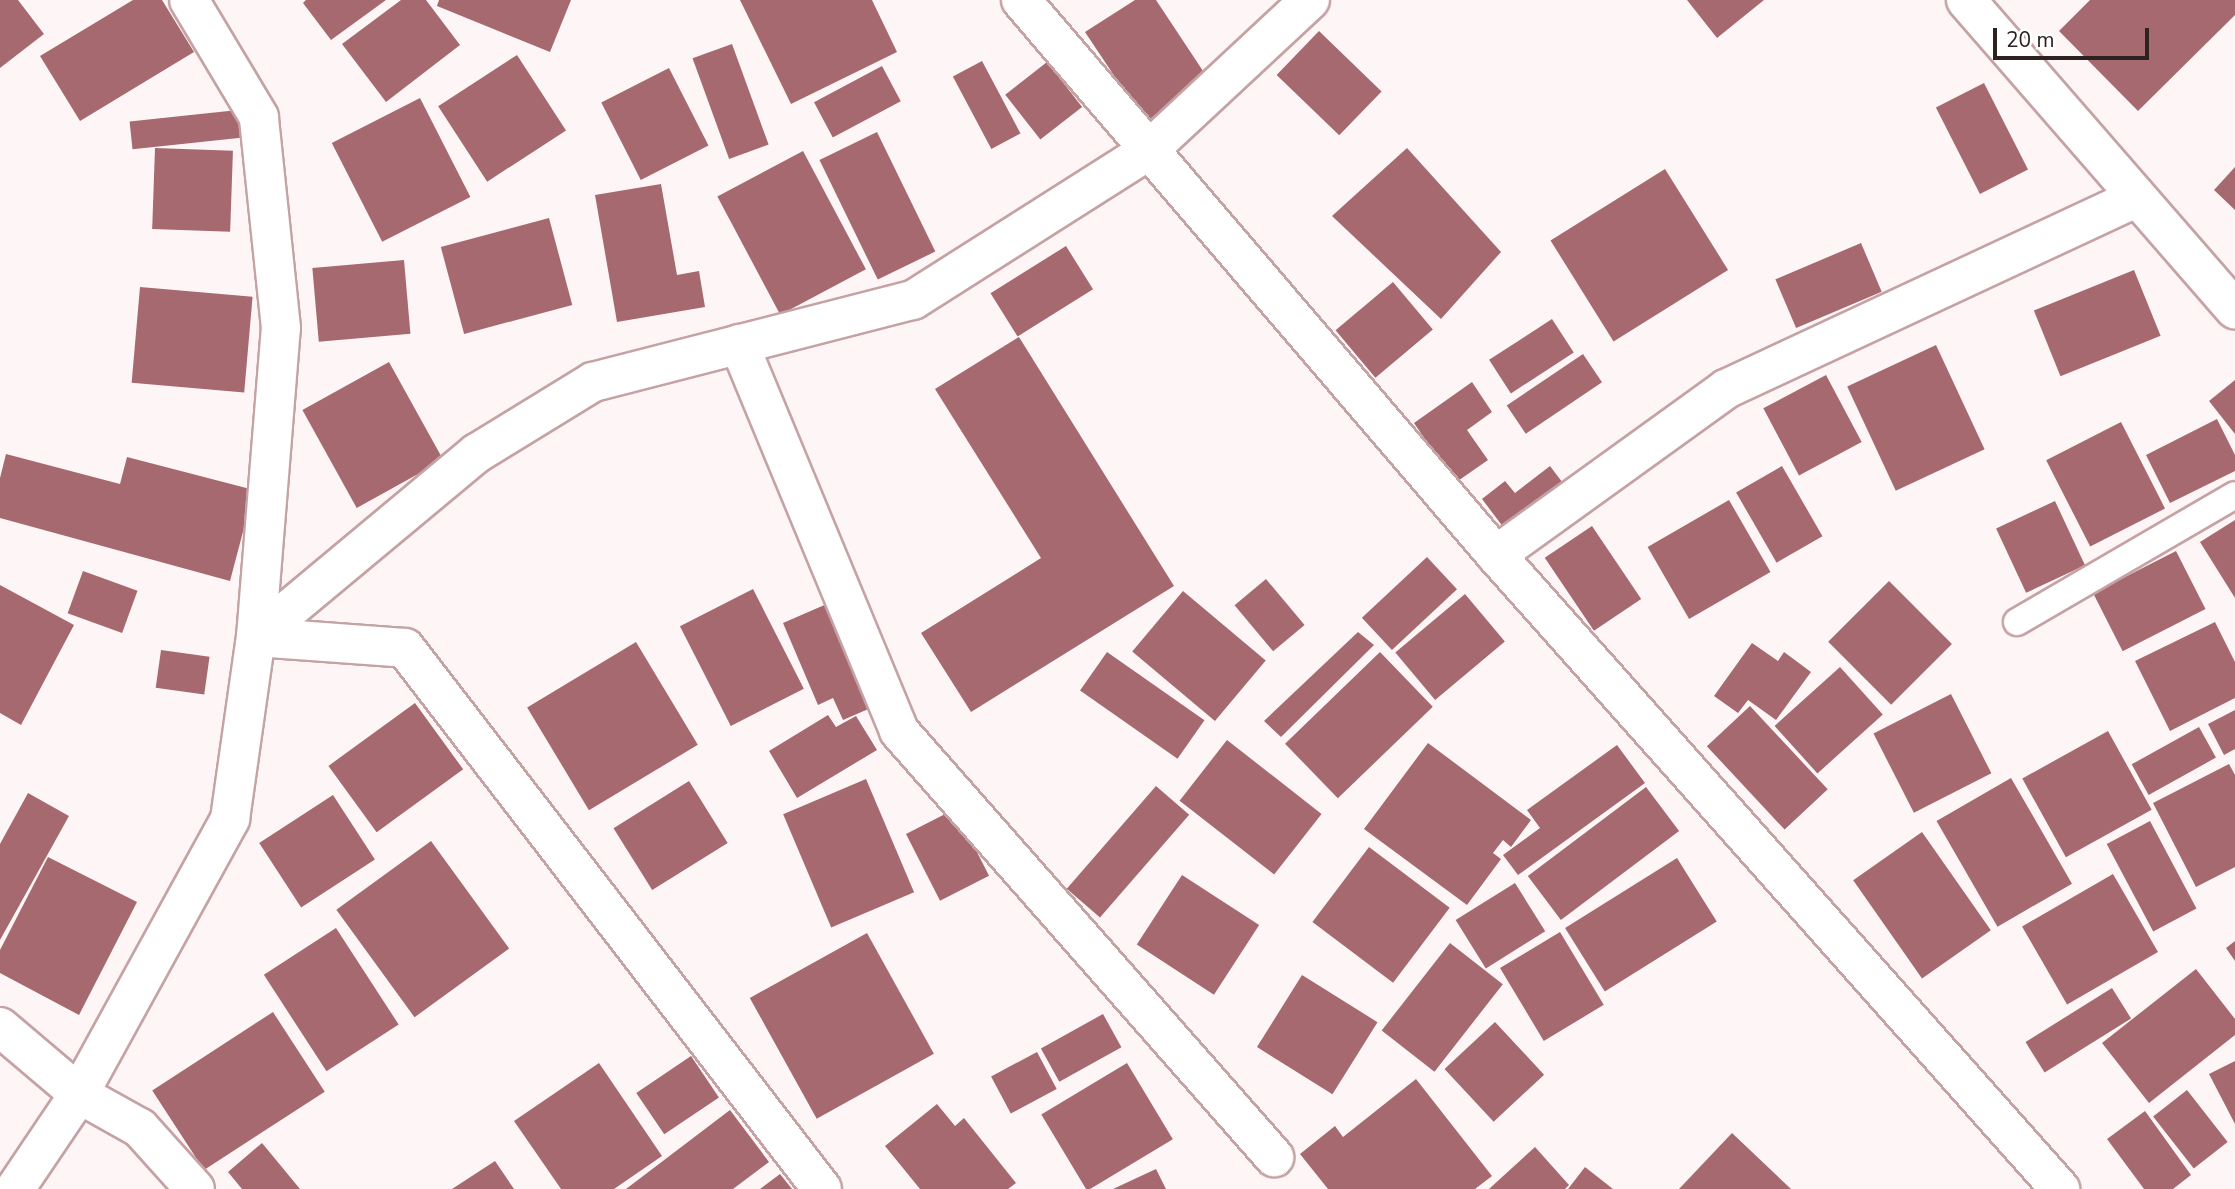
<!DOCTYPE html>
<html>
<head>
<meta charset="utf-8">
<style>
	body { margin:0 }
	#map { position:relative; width:2235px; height:1189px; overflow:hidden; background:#fef6f6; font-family:"Nunito Sans",sans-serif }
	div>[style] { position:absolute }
	.building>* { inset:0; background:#a6696f; transform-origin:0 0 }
	.roads { filter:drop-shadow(2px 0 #c5a2a4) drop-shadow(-2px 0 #c5a2a4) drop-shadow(0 2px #c5a2a4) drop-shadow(0 -2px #c5a2a4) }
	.lane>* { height:26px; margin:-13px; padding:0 13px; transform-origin:13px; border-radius:13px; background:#fff }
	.street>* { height:38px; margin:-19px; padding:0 19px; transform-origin:19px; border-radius:19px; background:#fff }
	span { translate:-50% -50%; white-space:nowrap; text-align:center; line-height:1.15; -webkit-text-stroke:7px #fff; paint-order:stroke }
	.scale { position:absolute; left:1993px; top:28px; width:156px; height:32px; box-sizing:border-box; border:4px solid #2e2122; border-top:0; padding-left:9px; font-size:21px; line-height:24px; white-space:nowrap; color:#2e2122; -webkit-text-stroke:5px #fff; paint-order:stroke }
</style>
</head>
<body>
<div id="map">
	<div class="building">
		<div style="clip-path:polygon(0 0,18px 0,44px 34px,0 68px)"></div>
		<div style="clip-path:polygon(133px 0,162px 0,194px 52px,80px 121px,40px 56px)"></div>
		<div style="clip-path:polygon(306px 0,386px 0,331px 40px,303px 3px)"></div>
		<div style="clip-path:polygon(401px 0,426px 0,460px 45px,386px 102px,342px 44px)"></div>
		<div style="clip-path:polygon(439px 0,571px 0,550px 52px,437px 6px)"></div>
		<div style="clip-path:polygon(740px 0,872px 0,897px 52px,791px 104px)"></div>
		<div style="clip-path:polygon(1135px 0,1156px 0,1209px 80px,1145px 122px,1085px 32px)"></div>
		<div style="clip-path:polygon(1687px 0,1764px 0,1717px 38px)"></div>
		<div style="clip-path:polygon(2090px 0,2235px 0,2235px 15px,2138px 111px,2059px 31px)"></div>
		<div style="left:1319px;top:31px;width:87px;height:61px;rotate:44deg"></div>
		<div style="left:732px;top:44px;width:107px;height:42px;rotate:70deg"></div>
		<div style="left:517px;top:55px;width:90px;height:94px;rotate:57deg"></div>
		<div style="left:982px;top:61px;width:82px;height:33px;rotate:62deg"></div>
		<div style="left:1047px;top:62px;width:57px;height:53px;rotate:52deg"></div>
		<div style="left:882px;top:66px;width:40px;height:77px;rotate:62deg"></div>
		<div style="left:669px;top:68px;width:87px;height:76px;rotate:63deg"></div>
		<div style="left:1984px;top:83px;width:97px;height:54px;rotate:63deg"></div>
		<div style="left:420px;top:98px;width:111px;height:99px;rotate:63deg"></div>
		<div style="left:238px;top:110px;width:28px;height:109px;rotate:84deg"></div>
		<div style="left:877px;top:132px;width:133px;height:64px;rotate:64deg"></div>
		<div style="left:155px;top:148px;width:78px;height:81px;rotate:2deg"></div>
		<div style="clip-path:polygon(1407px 148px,1501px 252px,1441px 319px,1332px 216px)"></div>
		<div style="left:803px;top:151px;width:134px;height:97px;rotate:62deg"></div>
		<div style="clip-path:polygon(2235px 167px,2235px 210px,2214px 190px)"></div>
		<div style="left:1665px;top:169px;width:119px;height:135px;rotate:58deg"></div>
		<div style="clip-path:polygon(661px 184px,677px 275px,699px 271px,705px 307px,617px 322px,595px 195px)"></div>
		<div style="left:549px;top:218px;width:90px;height:112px;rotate:75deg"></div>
		<div style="left:1861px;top:243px;width:53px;height:93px;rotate:67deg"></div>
		<div style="left:1066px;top:246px;width:51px;height:89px;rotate:58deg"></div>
		<div style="left:404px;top:260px;width:74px;height:92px;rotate:85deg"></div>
		<div style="left:2134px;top:270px;width:71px;height:108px;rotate:68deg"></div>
		<div style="left:1393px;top:282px;width:62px;height:75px;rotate:50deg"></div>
		<div style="left:140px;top:287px;width:113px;height:96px;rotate:5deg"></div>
		<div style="left:1552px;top:319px;width:40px;height:75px;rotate:57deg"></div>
		<div style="clip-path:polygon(1019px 337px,1174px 586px,971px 712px,921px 633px,1041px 558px,935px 389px)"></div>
		<div style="left:1936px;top:345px;width:115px;height:98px;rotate:65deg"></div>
		<div style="left:1583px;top:354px;width:34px;height:92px;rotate:56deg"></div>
		<div style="left:389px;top:362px;width:112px;height:99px;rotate:61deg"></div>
		<div style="left:1826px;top:375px;width:76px;height:71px;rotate:62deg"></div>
		<div style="clip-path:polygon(2235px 380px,2235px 434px,2209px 401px)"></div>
		<div style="clip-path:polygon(1472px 382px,1492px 412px,1467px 430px,1488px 460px,1455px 483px,1414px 423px)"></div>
		<div style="clip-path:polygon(2217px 419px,2235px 455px,2235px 471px,2170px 503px,2146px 455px)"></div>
		<div style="left:2121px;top:422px;width:97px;height:84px;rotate:63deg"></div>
		<div style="clip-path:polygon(6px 454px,120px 484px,127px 457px,254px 490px,230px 581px,0 518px,0 478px)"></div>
		<div style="clip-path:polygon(1550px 466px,1572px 495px,1513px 540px,1482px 499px,1505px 481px,1515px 493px)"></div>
		<div style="left:1782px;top:466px;width:81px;height:53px;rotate:60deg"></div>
		<div style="left:1729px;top:500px;width:83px;height:94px;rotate:60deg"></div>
		<div style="left:2055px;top:501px;width:71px;height:65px;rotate:65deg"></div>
		<div style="clip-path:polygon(2235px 520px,2235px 598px,2200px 542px)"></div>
		<div style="left:1592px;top:526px;width:88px;height:57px;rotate:56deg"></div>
		<div style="left:2176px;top:551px;width:65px;height:93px;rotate:63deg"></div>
		<div style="left:1427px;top:557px;width:44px;height:89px;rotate:47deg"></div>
		<div style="left:83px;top:571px;width:58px;height:45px;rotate:20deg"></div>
		<div style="left:1266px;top:579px;width:60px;height:41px;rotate:50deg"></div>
		<div style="left:1889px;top:581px;width:89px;height:86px;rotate:45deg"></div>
		<div style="clip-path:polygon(0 585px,74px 625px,21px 725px,0 713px)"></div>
		<div style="left:753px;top:589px;width:112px;height:82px;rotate:63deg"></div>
		<div style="left:1183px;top:591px;width:108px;height:79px;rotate:40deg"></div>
		<div style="left:1465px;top:594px;width:62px;height:91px;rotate:50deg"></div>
		<div style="clip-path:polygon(829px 603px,873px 707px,843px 720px,833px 698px,818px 705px,783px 623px)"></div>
		<div style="clip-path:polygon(2215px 622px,2235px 662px,2235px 698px,2170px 731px,2135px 661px)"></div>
		<div style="clip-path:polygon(1358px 632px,1374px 645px,1281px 737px,1264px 721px)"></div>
		<div style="left:636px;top:642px;width:120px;height:127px;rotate:59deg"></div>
		<div style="clip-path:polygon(1752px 643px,1778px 661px,1784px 652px,1811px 672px,1776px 720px,1748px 700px,1738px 713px,1714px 696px)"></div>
		<div style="left:161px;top:650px;width:49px;height:38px;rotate:8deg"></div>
		<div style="left:1107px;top:652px;width:119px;height:47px;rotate:35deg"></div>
		<div style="left:1380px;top:652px;width:76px;height:132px;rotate:46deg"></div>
		<div style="left:1840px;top:667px;width:64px;height:88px;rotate:48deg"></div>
		<div style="left:1951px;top:694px;width:89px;height:87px;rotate:63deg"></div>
		<div style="left:415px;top:703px;width:82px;height:107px;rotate:54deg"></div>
		<div style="left:1750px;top:706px;width:114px;height:59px;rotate:47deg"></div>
		<div style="clip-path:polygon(2235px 710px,2235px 749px,2224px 755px,2208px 724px)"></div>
		<div style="clip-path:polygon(828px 715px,836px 727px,856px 716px,877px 750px,797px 798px,769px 751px)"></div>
		<div style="left:2199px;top:727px;width:35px;height:77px;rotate:61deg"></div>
		<div style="left:2108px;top:731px;width:90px;height:98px;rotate:61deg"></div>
		<div style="left:1227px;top:740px;width:120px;height:77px;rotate:38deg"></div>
		<div style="clip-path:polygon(1428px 743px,1531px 820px,1511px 847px,1503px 840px,1493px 853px,1501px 859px,1467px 905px,1364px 829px)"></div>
		<div style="clip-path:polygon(1617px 745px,1645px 783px,1518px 875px,1503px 855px,1540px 828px,1527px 810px)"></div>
		<div style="clip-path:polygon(2229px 764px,2235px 775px,2235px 867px,2196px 887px,2153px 803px)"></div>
		<div style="left:2011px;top:778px;width:122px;height:86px;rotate:60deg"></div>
		<div style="left:866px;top:779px;width:123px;height:90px;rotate:67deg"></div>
		<div style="left:689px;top:781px;width:73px;height:89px;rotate:58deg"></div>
		<div style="left:1156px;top:786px;width:44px;height:136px;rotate:41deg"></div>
		<div style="left:1646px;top:787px;width:55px;height:148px;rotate:53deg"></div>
		<div style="clip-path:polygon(28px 793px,69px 816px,0 940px,0 844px)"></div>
		<div style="left:333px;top:795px;width:77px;height:88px;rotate:57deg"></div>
		<div style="left:955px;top:809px;width:75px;height:55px;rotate:63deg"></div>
		<div style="left:2150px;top:821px;width:99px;height:49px;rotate:62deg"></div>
		<div style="left:1922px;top:832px;width:120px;height:84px;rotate:55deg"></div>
		<div style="left:431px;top:841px;width:133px;height:117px;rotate:54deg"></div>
		<div style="left:1369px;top:847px;width:101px;height:94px;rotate:37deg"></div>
		<div style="clip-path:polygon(48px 857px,137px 902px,79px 1015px,0 973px,0 950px)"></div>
		<div style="left:1677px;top:858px;width:75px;height:132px;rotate:58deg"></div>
		<div style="left:2113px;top:874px;width:90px;height:105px;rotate:60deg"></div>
		<div style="left:1182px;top:875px;width:92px;height:83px;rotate:33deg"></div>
		<div style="left:1515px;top:883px;width:57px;height:70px;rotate:58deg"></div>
		<div style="left:336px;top:928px;width:115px;height:86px;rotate:57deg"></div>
		<div style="left:1560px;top:932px;width:85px;height:70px;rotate:59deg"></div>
		<div style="left:867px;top:933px;width:138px;height:134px;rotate:61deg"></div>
		<div style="clip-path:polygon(2235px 941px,2235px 961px,2226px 948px)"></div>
		<div style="left:1450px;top:943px;width:67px;height:111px;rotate:38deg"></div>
		<div style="clip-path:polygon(2196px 969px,2235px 1019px,2235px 1035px,2149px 1103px,2102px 1043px)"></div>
		<div style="left:1302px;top:975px;width:89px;height:85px;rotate:32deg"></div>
		<div style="left:2112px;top:988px;width:36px;height:102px;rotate:58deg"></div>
		<div style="left:273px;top:1012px;width:95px;height:144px;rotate:57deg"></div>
		<div style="left:1103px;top:1014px;width:38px;height:71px;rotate:61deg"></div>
		<div style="left:1495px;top:1022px;width:72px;height:69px;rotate:47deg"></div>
		<div style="left:1037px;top:1052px;width:42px;height:52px;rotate:62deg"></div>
		<div style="left:691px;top:1056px;width:50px;height:66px;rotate:56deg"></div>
		<div style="clip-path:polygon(2235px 1061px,2235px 1124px,2209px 1074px)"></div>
		<div style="clip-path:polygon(599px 1063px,662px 1156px,614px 1189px,561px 1189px,514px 1121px)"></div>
		<div style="left:1127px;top:1063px;width:89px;height:100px;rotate:59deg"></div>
		<div style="clip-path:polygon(1416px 1079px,1492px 1176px,1475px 1189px,1328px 1189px,1300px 1154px,1335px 1126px,1343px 1137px)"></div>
		<div style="left:2187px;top:1090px;width:66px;height:43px;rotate:52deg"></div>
		<div style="clip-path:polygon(937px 1104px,955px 1126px,964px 1118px,1016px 1183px,1008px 1189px,920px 1189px,885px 1146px)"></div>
		<div style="clip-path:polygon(730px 1110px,769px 1162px,733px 1189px,626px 1189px)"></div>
		<div style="clip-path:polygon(2145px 1111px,2191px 1175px,2173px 1189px,2144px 1189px,2107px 1139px)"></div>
		<div style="clip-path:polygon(1732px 1133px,1791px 1189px,1679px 1189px)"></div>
		<div style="clip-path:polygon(262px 1143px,300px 1189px,242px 1189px,228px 1172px)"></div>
		<div style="clip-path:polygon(1535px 1147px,1569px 1185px,1565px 1189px,1489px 1189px)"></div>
		<div style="clip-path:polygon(495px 1161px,514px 1189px,452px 1189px)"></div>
		<div style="clip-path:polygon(1585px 1167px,1613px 1189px,1568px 1189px)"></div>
		<div style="clip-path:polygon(1156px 1169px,1166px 1189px,1113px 1189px)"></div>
		<div style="clip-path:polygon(780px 1174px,792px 1189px,760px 1189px)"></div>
	</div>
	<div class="roads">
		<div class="lane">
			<div style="left:2017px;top:622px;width:252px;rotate:-30.2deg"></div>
		</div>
		<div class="street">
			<div style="left:1021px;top:0;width:731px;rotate:49.44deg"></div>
			<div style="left:1496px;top:555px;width:849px;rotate:48.34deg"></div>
			<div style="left:1966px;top:0;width:410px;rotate:49deg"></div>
			<div style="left:739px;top:344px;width:419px;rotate:67.5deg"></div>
			<div style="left:899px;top:731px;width:568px;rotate:48.64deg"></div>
			<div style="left:1496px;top:555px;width:284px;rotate:-35.8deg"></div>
			<div style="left:1726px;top:389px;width:452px;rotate:-25deg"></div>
			<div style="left:256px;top:637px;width:288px;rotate:-39.8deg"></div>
			<div style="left:477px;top:453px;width:136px;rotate:-31.5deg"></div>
			<div style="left:593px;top:382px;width:330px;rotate:-14.4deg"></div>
			<div style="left:913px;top:300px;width:280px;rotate:-32.4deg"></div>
			<div style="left:1149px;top:150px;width:220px;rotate:-43deg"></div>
			<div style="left:256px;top:637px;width:149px;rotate:4.2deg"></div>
			<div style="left:405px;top:648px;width:683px;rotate:52.38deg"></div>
			<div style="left:0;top:1027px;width:104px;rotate:40.3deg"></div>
			<div style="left:79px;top:1094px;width:70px;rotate:29.1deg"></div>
			<div style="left:140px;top:1128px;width:82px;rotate:48deg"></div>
			<div style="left:15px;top:1189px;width:115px;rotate:-56deg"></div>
			<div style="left:79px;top:1094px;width:314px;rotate:-61.2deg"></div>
			<div style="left:230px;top:819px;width:184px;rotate:-81.9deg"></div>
			<div style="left:256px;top:637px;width:310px;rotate:-85.4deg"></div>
			<div style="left:281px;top:328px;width:212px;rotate:-96deg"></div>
			<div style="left:259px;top:117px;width:136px;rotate:-120.9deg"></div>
		</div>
	</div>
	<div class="scale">20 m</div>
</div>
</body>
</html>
